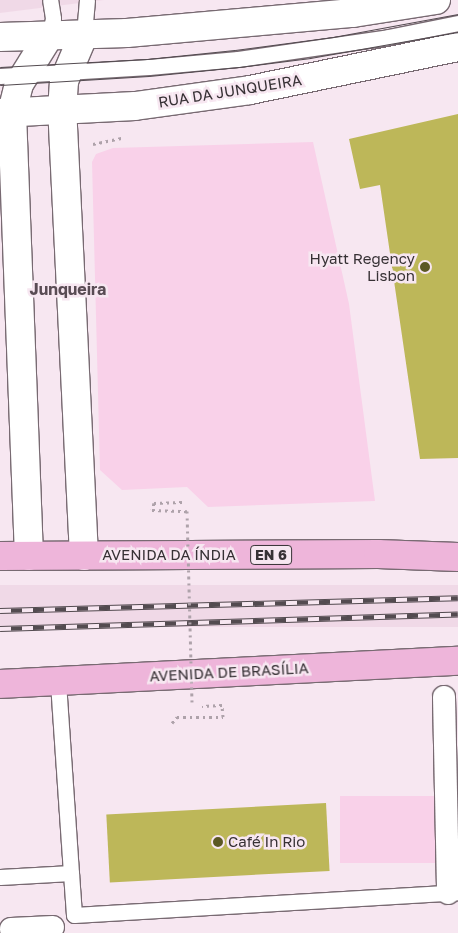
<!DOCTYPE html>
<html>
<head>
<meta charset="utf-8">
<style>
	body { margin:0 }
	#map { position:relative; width:458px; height:933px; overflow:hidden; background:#f7e7f1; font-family:"Golos Text",sans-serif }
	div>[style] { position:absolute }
	.built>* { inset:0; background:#f0d9e7; transform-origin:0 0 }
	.green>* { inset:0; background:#f9d1e9; transform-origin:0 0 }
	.building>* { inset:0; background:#bdb759; transform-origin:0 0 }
	.path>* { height:3px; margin-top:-1.5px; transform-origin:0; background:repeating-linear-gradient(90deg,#aea2aa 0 2.5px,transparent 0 6.5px) }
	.roads { filter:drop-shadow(1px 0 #786a72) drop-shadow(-1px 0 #786a72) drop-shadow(0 1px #786a72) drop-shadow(0 -1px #786a72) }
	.service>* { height:15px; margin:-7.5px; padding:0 7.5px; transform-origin:7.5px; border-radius:7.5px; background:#fff }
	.pedestrian>* { height:22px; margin:-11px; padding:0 11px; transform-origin:11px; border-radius:11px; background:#fff }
	.minor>* { height:28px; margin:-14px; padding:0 14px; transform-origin:14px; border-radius:14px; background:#fff }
	.secondary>* { height:28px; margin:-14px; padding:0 14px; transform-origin:14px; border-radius:14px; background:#fff }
	.primary>* { height:28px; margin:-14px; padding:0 14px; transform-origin:14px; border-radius:14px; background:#eeb5da }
	.tram>* { height:1px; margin:-0.5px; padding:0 0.5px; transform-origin:0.5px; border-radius:0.5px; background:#534b50 }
	.rail>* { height:5.5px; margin-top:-2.75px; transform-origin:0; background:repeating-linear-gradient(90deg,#f7e7f1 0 11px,#534b50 0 22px); box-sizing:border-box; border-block:1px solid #534b50 }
	.path-bridge>* { height:3px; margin-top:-1.5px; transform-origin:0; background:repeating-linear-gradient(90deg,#aea2aa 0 2.5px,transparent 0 6.5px) }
	.dots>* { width:14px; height:14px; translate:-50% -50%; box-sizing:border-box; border:2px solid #f7e7f1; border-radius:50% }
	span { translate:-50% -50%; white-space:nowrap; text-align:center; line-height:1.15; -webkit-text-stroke:5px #f7e7f1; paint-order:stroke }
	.shield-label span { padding:1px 4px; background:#f7e7f1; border:1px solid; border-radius:4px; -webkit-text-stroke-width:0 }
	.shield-label { font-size:14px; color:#373135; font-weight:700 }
	.street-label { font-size:15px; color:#373135 }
	.poi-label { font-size:15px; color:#373135 }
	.right { translate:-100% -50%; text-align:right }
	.left { translate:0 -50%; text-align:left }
	.neighbourhood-label { font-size:16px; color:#594c54; font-weight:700 }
</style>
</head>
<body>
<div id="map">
	<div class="built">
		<div style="clip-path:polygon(0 0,104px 0,0 13px)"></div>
		<div style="left:458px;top:585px;width:42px;height:458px;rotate:90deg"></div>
	</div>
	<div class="green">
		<div style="clip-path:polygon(313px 142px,349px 304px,375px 501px,208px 507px,187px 487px,122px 490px,100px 470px,92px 162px,96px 154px,113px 148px)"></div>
		<div style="left:458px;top:796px;width:67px;height:118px;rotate:90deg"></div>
	</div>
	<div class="building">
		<div style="clip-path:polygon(458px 114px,458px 458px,420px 459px,380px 185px,360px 189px,349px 139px)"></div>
		<div style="left:326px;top:803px;width:68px;height:220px;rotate:87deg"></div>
	</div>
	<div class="path">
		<div style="left:93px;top:144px;width:29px;rotate:-12deg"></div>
		<div style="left:182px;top:502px;width:28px;rotate:178deg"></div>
		<div style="left:154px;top:503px;width:7px;rotate:106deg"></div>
		<div style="left:152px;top:510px;width:35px;rotate:2deg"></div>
		<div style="left:172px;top:723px;width:8px;rotate:-50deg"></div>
		<div style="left:177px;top:717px;width:46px"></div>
		<div style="left:223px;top:717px;width:12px;rotate:-95deg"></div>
		<div style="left:222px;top:705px;width:20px;rotate:177deg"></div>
	</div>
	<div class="roads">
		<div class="service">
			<div style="left:84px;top:34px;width:34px;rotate:-85deg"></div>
			<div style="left:49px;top:36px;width:18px;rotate:-77deg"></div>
			<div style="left:53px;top:18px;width:18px;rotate:-99deg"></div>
			<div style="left:0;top:76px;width:149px;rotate:-3.5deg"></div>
			<div style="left:149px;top:67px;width:89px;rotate:-5.1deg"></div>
			<div style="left:238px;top:59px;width:152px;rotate:-8.3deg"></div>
			<div style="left:388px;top:37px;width:71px;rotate:-11.3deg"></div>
			<div style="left:71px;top:873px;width:42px;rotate:85.9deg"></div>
			<div style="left:74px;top:915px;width:384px;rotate:-3.4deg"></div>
			<div style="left:0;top:877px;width:71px;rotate:-3.2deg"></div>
			<div style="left:71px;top:873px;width:193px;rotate:-93.9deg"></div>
		</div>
		<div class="pedestrian">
			<div style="left:444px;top:697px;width:196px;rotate:88.8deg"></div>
			<div style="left:11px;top:929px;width:42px;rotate:-2.7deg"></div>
		</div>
		<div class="minor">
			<div style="left:29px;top:556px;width:444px;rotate:-92.2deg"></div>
			<div style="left:12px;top:112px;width:29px;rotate:-76deg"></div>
			<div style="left:19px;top:84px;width:57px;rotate:-58deg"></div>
			<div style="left:84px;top:556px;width:447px;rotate:-92.8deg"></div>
			<div style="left:62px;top:110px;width:29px;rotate:-86deg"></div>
			<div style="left:64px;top:81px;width:51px;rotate:-66.9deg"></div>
		</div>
		<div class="secondary">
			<div style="left:0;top:37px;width:127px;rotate:-1.8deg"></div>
			<div style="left:127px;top:33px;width:227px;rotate:-5.1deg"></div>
			<div style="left:353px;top:13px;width:84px;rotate:-8.9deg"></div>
			<div style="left:0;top:113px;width:135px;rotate:-3deg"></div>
			<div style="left:135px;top:106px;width:116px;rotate:-7.9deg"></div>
			<div style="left:250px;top:90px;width:212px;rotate:-11.7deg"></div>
		</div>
		<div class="primary">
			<div style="left:0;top:556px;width:378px;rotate:-0.3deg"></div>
			<div style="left:378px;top:554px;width:80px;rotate:2.1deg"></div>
			<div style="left:0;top:684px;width:459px;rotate:-2.9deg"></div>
		</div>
	</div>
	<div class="tram">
		<div style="left:0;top:67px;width:147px;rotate:-3.1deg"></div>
		<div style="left:147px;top:59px;width:88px;rotate:-5.8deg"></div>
		<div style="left:235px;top:50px;width:99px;rotate:-7.6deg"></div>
		<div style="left:333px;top:37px;width:127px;rotate:-10.4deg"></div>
		<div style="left:0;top:85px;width:149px;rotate:-3.5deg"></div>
		<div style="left:149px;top:76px;width:90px;rotate:-5.7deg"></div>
		<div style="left:239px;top:67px;width:72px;rotate:-7.2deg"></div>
		<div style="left:310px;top:58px;width:150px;rotate:-10deg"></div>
	</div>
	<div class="rail">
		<div style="left:0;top:611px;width:458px;rotate:-1.6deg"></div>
		<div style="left:0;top:629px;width:458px;rotate:-1.8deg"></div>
	</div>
	<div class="path-bridge">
		<div style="left:187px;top:511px;width:195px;rotate:88.5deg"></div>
	</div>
	<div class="dots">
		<div style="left:425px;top:267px;background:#5b5824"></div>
		<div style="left:218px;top:842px;background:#5b5824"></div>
	</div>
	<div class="shield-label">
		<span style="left:271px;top:555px">EN 6</span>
	</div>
	<div class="street-label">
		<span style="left:230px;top:91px;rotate:-9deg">RUA DA JUNQUEIRA</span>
		<span style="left:169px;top:555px">AVENIDA DA ÍNDIA</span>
		<span style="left:229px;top:672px;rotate:-3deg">AVENIDA DE BRASÍLIA</span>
	</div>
	<div class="poi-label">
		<span class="right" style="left:415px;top:267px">Hyatt Regency<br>Lisbon</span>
		<span class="left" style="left:228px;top:842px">Café In Rio</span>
	</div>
	<div class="neighbourhood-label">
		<span style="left:68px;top:289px">Junqueira</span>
	</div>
</div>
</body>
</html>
